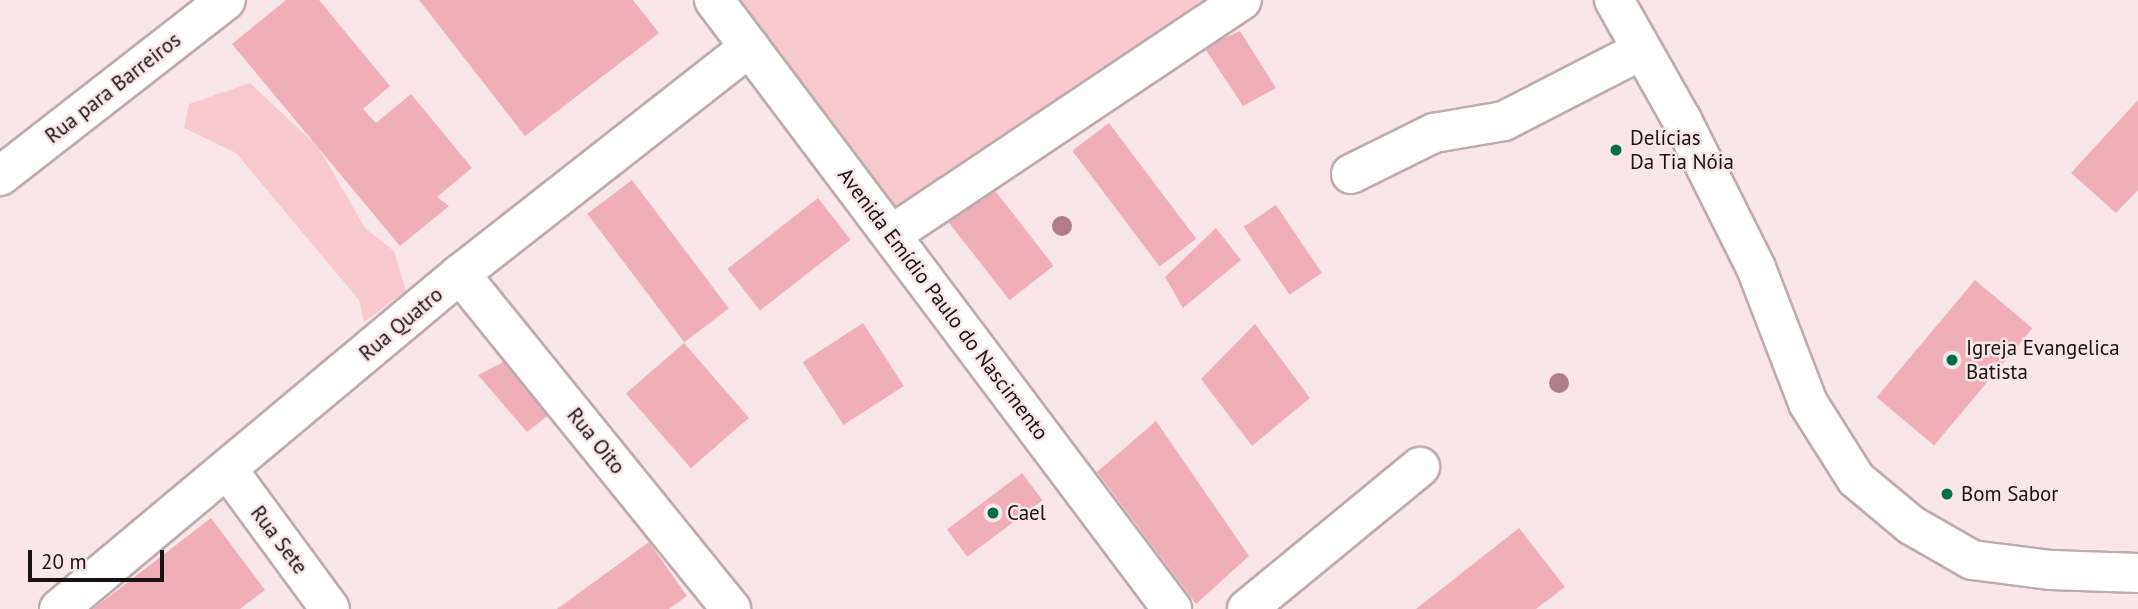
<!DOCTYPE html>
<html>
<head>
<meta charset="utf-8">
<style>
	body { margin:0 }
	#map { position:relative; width:2138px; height:609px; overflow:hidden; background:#f9e6e8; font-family:"PT Sans",sans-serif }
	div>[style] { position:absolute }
	.green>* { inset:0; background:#f7c9cf }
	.building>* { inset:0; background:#f0afb8; transform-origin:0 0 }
	.roads { filter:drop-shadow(2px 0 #bdabad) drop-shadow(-2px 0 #bdabad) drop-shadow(0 2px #bdabad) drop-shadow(0 -2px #bdabad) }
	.minor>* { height:38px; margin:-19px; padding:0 19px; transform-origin:19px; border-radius:19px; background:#fff }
	.trees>* { width:20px; height:20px; margin:-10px; border-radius:50%; background:#af7c87 }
	.dots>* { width:19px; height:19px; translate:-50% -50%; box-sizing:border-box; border:4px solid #f9e6e8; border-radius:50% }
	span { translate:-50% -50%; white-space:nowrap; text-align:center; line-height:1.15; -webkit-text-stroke:5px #f9e6e8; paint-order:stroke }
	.street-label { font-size:21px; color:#181213 }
	.poi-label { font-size:21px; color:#181213 }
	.left { translate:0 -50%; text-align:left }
	.scale { position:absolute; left:28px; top:550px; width:136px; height:32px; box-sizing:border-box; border:4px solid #181213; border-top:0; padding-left:9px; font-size:21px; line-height:24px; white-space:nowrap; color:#181213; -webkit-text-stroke:5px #f9e6e8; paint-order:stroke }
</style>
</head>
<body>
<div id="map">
	<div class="green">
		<div style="clip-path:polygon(739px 0,1235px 0,905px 219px)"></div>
		<div style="clip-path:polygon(250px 83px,318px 147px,365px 228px,394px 251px,406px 291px,364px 322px,359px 300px,236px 153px,184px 128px,189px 104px)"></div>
	</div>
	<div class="building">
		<div style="clip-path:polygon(286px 0,319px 0,390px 86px,363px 109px,376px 123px,411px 94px,472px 168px,437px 197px,449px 206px,400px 246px,232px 44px)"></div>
		<div style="clip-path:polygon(419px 0,633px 0,659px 33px,525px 136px)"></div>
		<div style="clip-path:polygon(1240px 31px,1276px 88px,1243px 106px,1204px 47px)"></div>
		<div style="clip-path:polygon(2138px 100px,2138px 190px,2116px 213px,2071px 173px)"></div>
		<div style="left:1109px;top:123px;width:145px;height:46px;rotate:53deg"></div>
		<div style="left:632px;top:180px;width:161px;height:56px;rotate:53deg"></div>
		<div style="left:989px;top:183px;width:105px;height:56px;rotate:52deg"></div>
		<div style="left:818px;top:198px;width:53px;height:115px;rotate:52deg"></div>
		<div style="left:1276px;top:205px;width:82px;height:39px;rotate:56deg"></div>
		<div style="clip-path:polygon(1216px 228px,1241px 260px,1183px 308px,1165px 277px)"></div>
		<div style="left:1975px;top:280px;width:75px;height:153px;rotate:40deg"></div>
		<div style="left:863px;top:323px;width:75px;height:72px;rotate:57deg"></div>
		<div style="clip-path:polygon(1255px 324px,1310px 398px,1252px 446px,1201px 379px)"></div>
		<div style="left:684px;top:343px;width:99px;height:77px;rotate:49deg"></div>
		<div style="clip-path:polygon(509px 359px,549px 415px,527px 432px,478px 375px)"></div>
		<div style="clip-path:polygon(1156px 421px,1249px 556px,1196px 604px,1097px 472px)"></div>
		<div style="left:1022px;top:473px;width:34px;height:94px;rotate:53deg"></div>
		<div style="clip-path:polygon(211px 518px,265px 590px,240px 609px,93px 609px)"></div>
		<div style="clip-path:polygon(1519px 528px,1565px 587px,1536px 609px,1416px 609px)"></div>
		<div style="clip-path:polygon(649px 542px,687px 596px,669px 609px,557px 609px)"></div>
	</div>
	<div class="roads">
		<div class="minor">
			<div style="left:714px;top:0;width:762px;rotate:53.05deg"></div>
			<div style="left:1614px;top:0;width:138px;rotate:60.5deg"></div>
			<div style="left:1682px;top:120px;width:165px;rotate:63.4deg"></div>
			<div style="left:1756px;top:268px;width:145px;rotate:68.9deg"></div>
			<div style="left:1808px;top:403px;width:90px;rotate:57.7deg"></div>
			<div style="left:1856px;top:479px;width:72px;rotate:39.9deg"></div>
			<div style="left:1911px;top:525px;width:70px;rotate:29.8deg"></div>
			<div style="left:1972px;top:560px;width:80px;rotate:7.2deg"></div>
			<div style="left:2051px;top:570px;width:87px;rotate:2deg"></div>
			<div style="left:1351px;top:174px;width:93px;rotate:-26.3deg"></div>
			<div style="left:1434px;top:133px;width:71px;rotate:-9.7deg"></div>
			<div style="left:1504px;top:121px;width:155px;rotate:-27.2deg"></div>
			<div style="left:0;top:176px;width:286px;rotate:-37.9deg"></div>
			<div style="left:891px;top:235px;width:422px;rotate:-33.8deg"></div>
			<div style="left:460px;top:274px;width:431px;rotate:51deg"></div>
			<div style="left:228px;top:470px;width:172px;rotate:53.7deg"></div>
			<div style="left:59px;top:609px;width:523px;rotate:-39.88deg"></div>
			<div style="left:460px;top:274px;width:368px;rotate:-38.1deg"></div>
			<div style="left:1247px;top:609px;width:224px;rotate:-39.4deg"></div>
		</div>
	</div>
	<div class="trees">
		<div style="left:1062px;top:226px"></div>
		<div style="left:1559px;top:383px"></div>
	</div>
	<div class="dots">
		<div style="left:1616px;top:150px;background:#036f46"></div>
		<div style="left:1952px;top:360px;background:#036f46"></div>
		<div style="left:1947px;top:494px;background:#036f46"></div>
		<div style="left:993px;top:513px;background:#036f46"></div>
	</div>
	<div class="street-label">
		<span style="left:113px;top:88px;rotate:-38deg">Rua para Barreiros</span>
		<span style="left:943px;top:304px;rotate:53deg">Avenida Emídio Paulo do Nascimento</span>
		<span style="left:401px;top:324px;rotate:-40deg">Rua Quatro</span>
		<span style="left:596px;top:441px;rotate:51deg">Rua Oito</span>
		<span style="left:279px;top:540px;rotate:53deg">Rua Sete</span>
	</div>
	<div class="poi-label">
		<span class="left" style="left:1630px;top:150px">Delícias<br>Da Tia Nóia</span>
		<span class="left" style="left:1966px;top:360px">Igreja Evangelica<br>Batista</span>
		<span class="left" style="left:1961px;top:494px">Bom Sabor</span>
		<span class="left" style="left:1007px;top:513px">Cael</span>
	</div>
	<div class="scale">20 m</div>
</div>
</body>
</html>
